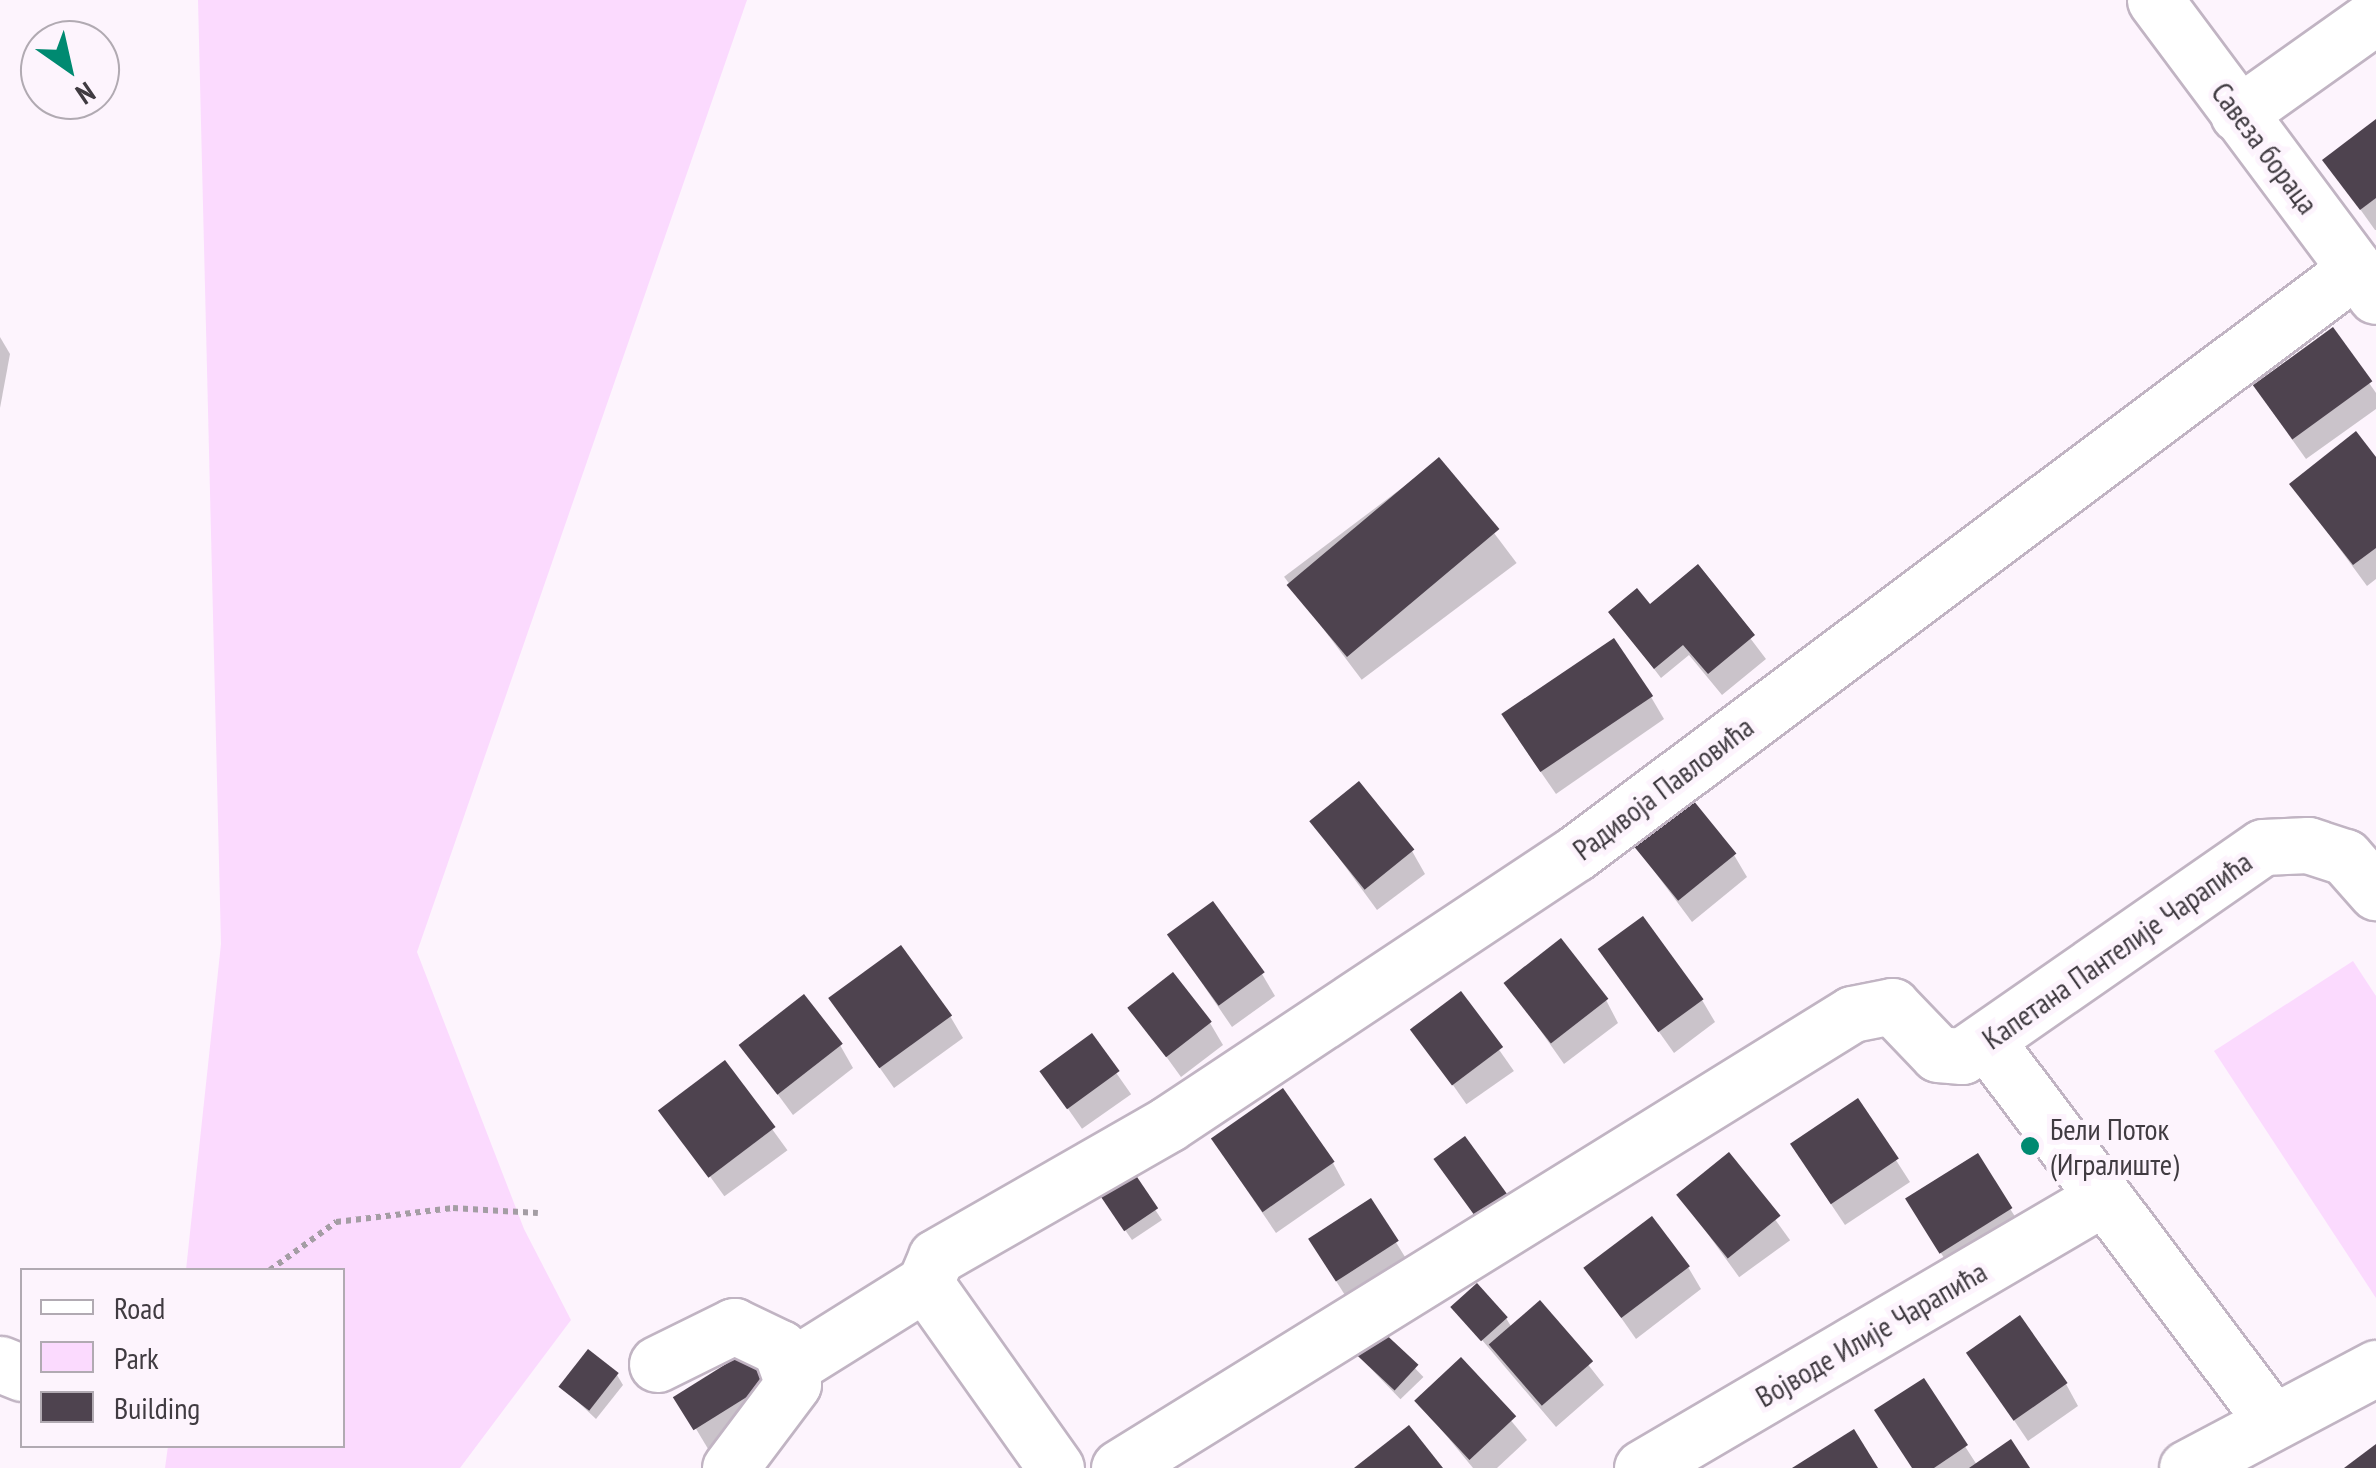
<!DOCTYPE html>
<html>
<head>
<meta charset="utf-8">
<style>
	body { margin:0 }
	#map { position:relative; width:2376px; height:1468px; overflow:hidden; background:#fdf4fd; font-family:"PT Sans Narrow",sans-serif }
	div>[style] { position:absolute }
	.green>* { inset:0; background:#fbdafe }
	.shadow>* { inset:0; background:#0003; transform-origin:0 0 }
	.building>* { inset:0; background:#4e434f; transform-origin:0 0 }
	.path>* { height:6px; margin-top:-3px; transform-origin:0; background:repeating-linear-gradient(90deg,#a49da4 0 5px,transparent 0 10px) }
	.roads { filter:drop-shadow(2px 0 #c1b4c3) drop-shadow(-2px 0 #c1b4c3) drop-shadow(0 2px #c1b4c3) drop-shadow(0 -2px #c1b4c3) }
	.minor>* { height:55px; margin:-27.5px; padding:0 27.5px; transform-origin:27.5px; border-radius:27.5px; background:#fff }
	.dots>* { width:28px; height:28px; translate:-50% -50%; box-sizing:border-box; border:5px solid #fdf4fd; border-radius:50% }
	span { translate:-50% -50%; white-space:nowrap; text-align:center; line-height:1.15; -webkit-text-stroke:10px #fdf4fd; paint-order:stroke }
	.street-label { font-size:30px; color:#403b41 }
	.poi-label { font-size:30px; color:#403b41 }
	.left { translate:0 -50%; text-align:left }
	.legend { position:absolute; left:20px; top:1268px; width:325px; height:180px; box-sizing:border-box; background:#fdf4fd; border:2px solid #b1aab2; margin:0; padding:12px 18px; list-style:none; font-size:30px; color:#403b41 }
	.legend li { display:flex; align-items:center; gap:20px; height:50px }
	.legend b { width:50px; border:2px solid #b1aab2 }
	.north { position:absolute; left:20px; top:20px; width:100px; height:100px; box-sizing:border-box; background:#fdf4fd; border:2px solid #b1aab2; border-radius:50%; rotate:146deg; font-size:28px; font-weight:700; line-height:40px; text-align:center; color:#403b41 }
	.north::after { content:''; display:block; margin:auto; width:35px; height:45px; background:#008a71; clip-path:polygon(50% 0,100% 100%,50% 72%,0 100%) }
</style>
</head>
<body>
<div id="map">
	<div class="green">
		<div style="clip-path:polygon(198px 0,747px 0,417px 952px,524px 1229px,571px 1320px,460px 1468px,165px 1468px,168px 1446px,342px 1446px,342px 1270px,186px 1270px,221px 944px)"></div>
		<div style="clip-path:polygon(2353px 961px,2376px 996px,2376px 1298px,2214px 1051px)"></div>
	</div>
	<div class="shadow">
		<div style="clip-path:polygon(2376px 123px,2376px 230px,2375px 230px,2325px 160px)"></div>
		<div style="clip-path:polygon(2333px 331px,2376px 393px,2376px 409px,2306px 459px,2269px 407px)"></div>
		<div style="clip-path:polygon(0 337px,10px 354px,0 408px)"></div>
		<div style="left:1439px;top:460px;width:129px;height:194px;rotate:53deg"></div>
		<div style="clip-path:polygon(2376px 461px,2376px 579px,2367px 586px,2292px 484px)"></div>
		<div style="clip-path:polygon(1697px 568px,1766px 659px,1722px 695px,1689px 655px,1661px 678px,1611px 613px,1650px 607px)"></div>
		<div style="clip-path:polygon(1651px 697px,1664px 719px,1556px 794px,1518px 739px)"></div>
		<div style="clip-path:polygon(1312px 821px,1412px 851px,1425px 874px,1377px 910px)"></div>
		<div style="clip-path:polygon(1637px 848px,1734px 855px,1747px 877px,1692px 922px)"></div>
		<div style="clip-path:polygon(1169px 935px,1262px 974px,1275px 996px,1232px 1027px)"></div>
		<div style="clip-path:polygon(1601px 950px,1702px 1000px,1715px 1022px,1674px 1053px)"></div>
		<div style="clip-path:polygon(1507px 983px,1606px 1000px,1618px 1023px,1564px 1064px)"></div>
		<div style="left:1460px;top:994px;width:94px;height:58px;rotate:55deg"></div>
		<div style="clip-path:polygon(831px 999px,950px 1016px,963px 1038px,894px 1088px)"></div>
		<div style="clip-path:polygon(1131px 1008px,1210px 1023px,1223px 1045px,1181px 1077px)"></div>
		<div style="left:1091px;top:1037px;width:70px;height:60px;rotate:55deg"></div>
		<div style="clip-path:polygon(840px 1045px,853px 1068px,793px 1115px,742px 1046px)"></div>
		<div style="left:724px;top:1063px;width:108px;height:78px;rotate:54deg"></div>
		<div style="clip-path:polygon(1858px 1101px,1910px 1182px,1845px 1225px,1806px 1167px)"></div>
		<div style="left:1729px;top:1156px;width:104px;height:63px;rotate:54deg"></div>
		<div style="clip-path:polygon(1977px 1156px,2024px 1231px,1955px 1275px,1921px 1222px)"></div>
		<div style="clip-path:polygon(1227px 1161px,1333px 1163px,1345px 1185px,1276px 1233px)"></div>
		<div style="clip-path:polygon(1132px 1175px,1162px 1220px,1132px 1240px,1108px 1205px)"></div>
		<div style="clip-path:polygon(1371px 1202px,1410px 1265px,1350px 1303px,1324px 1262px)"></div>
		<div style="clip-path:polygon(1688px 1267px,1701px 1289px,1636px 1339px,1587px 1269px)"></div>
		<div style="clip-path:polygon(1540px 1303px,1604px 1385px,1556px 1427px,1454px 1307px,1506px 1318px,1512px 1328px)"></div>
		<div style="left:1379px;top:1331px;width:64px;height:32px;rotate:46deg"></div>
		<div style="left:749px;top:1352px;width:63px;height:85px;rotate:59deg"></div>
		<div style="clip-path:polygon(1969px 1354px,2066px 1384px,2078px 1406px,2028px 1441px)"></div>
		<div style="clip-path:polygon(1461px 1360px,1527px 1440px,1497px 1468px,1473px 1468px,1418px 1401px)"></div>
		<div style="clip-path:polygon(617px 1375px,623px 1385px,596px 1419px,561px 1386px)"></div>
		<div style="clip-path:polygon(1923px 1381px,1977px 1465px,2027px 1468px,1913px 1468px)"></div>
	</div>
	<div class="building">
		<div style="clip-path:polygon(2376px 119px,2376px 198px,2360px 210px,2322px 160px)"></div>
		<div style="left:2333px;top:327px;width:67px;height:99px;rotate:54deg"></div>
		<div style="clip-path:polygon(2356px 431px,2376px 457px,2376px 548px,2353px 565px,2289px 484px)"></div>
		<div style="left:1439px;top:457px;width:94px;height:199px;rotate:50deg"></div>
		<div style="clip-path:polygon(1698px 564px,1755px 635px,1708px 674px,1683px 645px,1654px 669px,1608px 612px,1637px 588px,1650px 604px)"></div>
		<div style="left:1614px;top:638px;width:70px;height:136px;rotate:56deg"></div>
		<div style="left:1359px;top:781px;width:88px;height:64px;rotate:51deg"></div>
		<div style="left:1693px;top:800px;width:69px;height:75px;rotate:51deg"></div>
		<div style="left:1213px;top:901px;width:88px;height:57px;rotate:54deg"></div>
		<div style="left:1643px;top:916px;width:103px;height:56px;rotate:54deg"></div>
		<div style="left:1561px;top:938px;width:77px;height:73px;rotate:52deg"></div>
		<div style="left:901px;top:945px;width:87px;height:90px;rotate:54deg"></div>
		<div style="left:1173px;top:972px;width:63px;height:58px;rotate:52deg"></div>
		<div style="left:1461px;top:991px;width:70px;height:64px;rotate:53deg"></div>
		<div style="left:804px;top:994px;width:63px;height:83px;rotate:52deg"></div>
		<div style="left:1092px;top:1033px;width:47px;height:65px;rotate:54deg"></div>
		<div style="left:725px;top:1060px;width:84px;height:84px;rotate:53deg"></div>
		<div style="left:1283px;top:1088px;width:90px;height:88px;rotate:55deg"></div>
		<div style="left:1858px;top:1098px;width:73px;height:82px;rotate:56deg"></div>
		<div style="left:1465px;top:1136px;width:88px;height:39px;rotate:54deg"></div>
		<div style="left:1729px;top:1152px;width:82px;height:68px;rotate:51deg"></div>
		<div style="left:1978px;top:1153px;width:65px;height:86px;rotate:58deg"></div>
		<div style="left:1133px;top:1171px;width:45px;height:41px;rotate:56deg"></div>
		<div style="left:1371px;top:1198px;width:51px;height:75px;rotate:57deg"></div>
		<div style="left:1652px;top:1216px;width:63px;height:86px;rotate:53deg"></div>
		<div style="left:1477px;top:1283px;width:46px;height:36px;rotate:48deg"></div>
		<div style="left:1540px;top:1300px;width:81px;height:68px;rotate:49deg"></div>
		<div style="left:2020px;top:1315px;width:83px;height:66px;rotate:55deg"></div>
		<div style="left:1379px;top:1328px;width:54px;height:35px;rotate:43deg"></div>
		<div style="left:588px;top:1349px;width:39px;height:48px;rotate:38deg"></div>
		<div style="left:750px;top:1349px;width:39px;height:91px;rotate:58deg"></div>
		<div style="left:1461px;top:1357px;width:81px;height:64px;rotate:47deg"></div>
		<div style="clip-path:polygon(1924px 1378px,1968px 1445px,1934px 1468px,1912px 1468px,1874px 1410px)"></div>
		<div style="clip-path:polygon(1409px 1425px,1443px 1468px,1354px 1468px)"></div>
		<div style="clip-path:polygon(1854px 1429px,1878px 1468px,1792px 1468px)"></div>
		<div style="clip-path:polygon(2011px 1439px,2030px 1468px,1969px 1468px)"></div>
		<div style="clip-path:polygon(2376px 1444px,2376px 1468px,2344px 1468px)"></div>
	</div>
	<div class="path">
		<div style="left:270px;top:1270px;width:82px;rotate:-36deg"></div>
		<div style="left:336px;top:1222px;width:118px;rotate:-6.8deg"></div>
		<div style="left:453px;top:1208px;width:85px;rotate:3.4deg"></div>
	</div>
	<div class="roads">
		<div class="minor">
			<div style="left:2155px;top:0;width:369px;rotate:53.3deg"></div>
			<div style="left:2238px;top:114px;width:169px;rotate:-35.4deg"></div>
			<div style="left:1987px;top:1042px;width:472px;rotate:53deg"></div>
			<div style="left:0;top:1364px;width:24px;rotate:22deg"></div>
			<div style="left:657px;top:1364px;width:86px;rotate:-26.3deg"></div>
			<div style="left:734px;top:1326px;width:51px;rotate:25.6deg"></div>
			<div style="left:780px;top:1348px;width:38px;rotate:70deg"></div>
			<div style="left:793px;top:1384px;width:105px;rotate:126.9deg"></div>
			<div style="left:792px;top:1366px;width:157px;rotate:-32deg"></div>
			<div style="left:1056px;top:1468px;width:227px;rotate:-125.3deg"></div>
			<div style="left:925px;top:1283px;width:28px;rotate:-67deg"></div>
			<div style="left:936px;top:1257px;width:267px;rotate:-29.8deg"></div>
			<div style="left:1168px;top:1124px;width:490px;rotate:-33.6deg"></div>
			<div style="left:1576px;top:853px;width:974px;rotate:-36.82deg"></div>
			<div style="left:1119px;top:1468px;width:862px;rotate:-31.77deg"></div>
			<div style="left:1852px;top:1014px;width:41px;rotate:-11.3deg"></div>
			<div style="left:1892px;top:1006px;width:66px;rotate:46.2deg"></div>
			<div style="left:1938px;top:1054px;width:24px;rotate:5deg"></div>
			<div style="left:1962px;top:1056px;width:366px;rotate:-34.8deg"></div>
			<div style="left:2263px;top:847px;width:45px;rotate:-2.5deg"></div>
			<div style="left:2308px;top:845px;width:39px;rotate:18deg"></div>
			<div style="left:2345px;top:857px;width:47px;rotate:48.5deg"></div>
			<div style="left:1642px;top:1468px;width:530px;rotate:-30.39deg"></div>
			<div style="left:2187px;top:1468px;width:214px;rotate:-27.9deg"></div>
		</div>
	</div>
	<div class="dots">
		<div style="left:2030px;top:1146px;background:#008a71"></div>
	</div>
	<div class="street-label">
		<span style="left:2265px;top:148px;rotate:53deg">Савеза бораца</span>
		<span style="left:1663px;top:788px;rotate:-37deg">Радивоја Павловића</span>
		<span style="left:2117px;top:950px;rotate:-35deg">Капетана Пантелије Чарапића</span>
		<span style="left:1871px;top:1334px;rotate:-30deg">Војводе Илије Чарапића</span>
	</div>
	<div class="poi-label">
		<span class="left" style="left:2050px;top:1146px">Бели Поток<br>(Игралиште)</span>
	</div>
	<ul class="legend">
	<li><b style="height:12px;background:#fff"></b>Road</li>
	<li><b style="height:28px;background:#fbdafe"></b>Park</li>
	<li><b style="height:28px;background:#4e434f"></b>Building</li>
	</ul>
	<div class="north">N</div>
</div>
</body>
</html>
